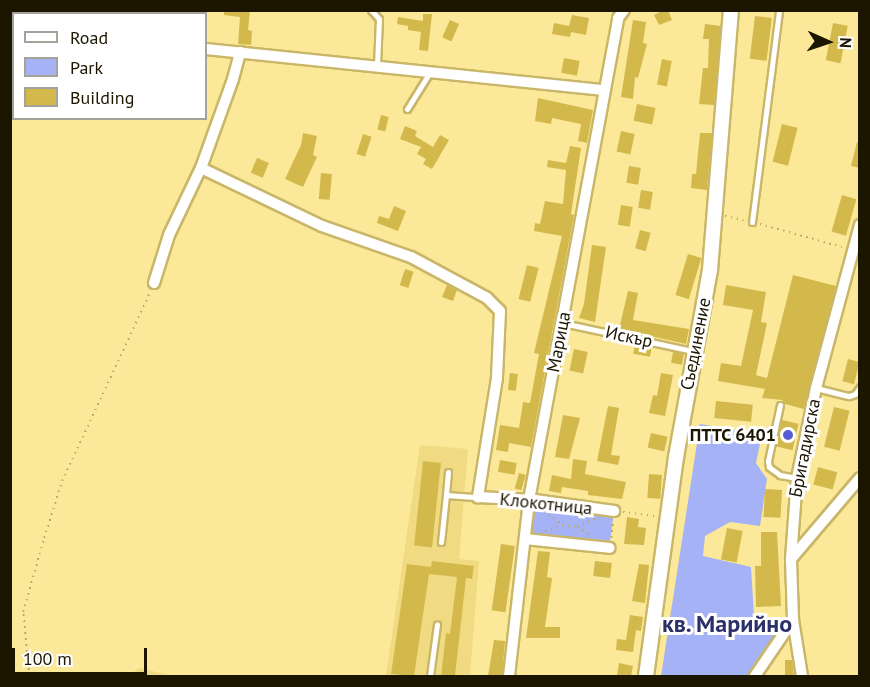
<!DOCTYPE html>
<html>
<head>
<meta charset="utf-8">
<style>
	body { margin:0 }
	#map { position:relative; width:870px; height:687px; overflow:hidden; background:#fbe899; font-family:"PT Sans",sans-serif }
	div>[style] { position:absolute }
	.built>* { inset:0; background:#f0db83 }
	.green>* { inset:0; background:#a6b2f6 }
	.building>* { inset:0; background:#d3b94c; transform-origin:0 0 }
	.path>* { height:1.5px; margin-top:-0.75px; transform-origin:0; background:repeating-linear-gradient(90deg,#b8a96b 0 1.5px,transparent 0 6px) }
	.roads { filter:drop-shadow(2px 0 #c9b668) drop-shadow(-2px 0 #c9b668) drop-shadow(0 2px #c9b668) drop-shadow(0 -2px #c9b668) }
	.service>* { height:5px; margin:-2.5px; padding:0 2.5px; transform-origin:2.5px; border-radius:2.5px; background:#fff }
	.minor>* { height:10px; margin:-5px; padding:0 5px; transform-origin:5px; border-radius:5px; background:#fff }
	.tertiary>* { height:14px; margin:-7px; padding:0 7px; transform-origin:7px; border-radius:7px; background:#fff }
	.rail>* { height:5px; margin-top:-2.5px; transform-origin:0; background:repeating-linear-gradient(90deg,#fff 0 9px,#8c7f4d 0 18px); box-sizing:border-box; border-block:2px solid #8c7f4d }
	.dots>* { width:16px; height:16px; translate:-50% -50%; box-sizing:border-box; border:3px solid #fff; border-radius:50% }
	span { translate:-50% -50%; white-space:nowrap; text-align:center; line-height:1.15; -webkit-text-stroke:6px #fff; paint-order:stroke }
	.street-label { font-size:18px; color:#1c1601 }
	.poi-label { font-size:18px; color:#1c1601; font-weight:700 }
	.right { translate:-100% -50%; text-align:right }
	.district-label { font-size:24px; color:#2b306a; font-weight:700 }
	.frame { position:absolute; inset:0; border:12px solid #1c1601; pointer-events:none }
	.legend { position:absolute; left:12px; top:12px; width:195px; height:108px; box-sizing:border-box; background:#fff; border:2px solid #a4a299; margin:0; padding:8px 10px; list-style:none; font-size:18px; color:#1c1601 }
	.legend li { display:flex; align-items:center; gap:12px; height:30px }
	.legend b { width:30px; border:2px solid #a4a299 }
	.north { position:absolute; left:798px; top:12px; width:60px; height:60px; -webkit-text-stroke:4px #fff; paint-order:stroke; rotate:93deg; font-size:16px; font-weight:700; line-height:24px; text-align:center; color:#1c1601 }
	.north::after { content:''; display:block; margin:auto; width:21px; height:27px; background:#1c1601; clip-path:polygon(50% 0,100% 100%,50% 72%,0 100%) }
	.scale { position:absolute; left:12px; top:648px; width:135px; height:27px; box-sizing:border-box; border:3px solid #1c1601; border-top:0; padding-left:8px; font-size:18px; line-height:21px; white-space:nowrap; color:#1c1601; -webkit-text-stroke:4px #fff; paint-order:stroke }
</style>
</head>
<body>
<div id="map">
	<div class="built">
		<div style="clip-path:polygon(420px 445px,468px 449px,459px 559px,479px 561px,470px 676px,386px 676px)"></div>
		<div style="clip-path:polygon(140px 668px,172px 676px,127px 676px)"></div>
	</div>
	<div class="green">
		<div style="clip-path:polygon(700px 424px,762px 434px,756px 463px,767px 479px,760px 526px,730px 522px,705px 536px,703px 556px,751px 567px,754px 616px,786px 621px,749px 676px,661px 676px)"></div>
		<div style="clip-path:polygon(532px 505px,614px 511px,609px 549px,527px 537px)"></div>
	</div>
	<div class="building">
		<div style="clip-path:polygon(224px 10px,250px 10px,248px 30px,252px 31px,251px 45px,238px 44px,240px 17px,224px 15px)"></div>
		<div style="clip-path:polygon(663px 10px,668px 10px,672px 20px,659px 25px,654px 15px)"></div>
		<div style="clip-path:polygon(423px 14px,432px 14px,428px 51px,419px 50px,421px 32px,408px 30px,408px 26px,397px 24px,398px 17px,423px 21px)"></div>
		<div style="clip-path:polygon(572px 15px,589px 18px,586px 35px,571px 32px,570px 37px,552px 34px,554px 23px,569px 26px)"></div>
		<div style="left:755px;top:16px;width:17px;height:43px;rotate:7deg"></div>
		<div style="left:450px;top:20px;width:10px;height:19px;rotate:24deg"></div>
		<div style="clip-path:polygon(633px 20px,646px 22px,643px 43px,647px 44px,638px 78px,635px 77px,633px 99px,621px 97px)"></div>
		<div style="left:833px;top:23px;width:15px;height:38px;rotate:11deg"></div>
		<div style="clip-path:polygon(705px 24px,721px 26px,714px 105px,699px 104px,703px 68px,708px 68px,709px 39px,703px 39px)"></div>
		<div style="left:564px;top:58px;width:16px;height:15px;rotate:11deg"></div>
		<div style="left:662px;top:59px;width:10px;height:26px;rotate:11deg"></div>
		<div style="clip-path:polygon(538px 98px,593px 110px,587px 143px,578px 141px,581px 124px,552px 118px,551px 124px,535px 121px)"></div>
		<div style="left:637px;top:104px;width:19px;height:17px;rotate:12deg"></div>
		<div style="left:381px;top:115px;width:8px;height:15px;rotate:14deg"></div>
		<div style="left:782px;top:124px;width:16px;height:39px;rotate:14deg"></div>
		<div style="clip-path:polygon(405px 126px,417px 131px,415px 136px,433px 147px,440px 135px,449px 140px,432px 169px,423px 164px,426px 159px,417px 154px,421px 147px,400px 139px)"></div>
		<div style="left:621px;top:131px;width:14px;height:21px;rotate:12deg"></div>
		<div style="clip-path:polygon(303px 133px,317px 136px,313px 155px,317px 157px,303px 187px,285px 179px,301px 145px)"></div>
		<div style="clip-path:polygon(700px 133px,712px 133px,707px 190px,691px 188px,692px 174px,696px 174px)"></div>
		<div style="left:363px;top:134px;width:9px;height:21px;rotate:18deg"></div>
		<div style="clip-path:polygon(857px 142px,860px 142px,860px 168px,851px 166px)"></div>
		<div style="clip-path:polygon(570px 146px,581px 148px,571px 214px,574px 215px,531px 447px,509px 443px,508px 452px,496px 450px,500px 425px,519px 428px,523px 402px,530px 403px,539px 354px,534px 353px,562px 236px,534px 231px,535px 223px,540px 224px,545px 201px,563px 204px,566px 170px,547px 167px,548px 160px,566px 163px)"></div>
		<div style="left:257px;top:158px;width:13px;height:16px;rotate:23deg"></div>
		<div style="left:629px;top:166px;width:12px;height:17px;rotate:9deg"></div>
		<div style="left:321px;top:173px;width:11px;height:26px;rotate:5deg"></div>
		<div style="left:641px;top:190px;width:12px;height:18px;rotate:9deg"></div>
		<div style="left:842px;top:195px;width:15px;height:38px;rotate:16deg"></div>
		<div style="left:621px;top:205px;width:12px;height:20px;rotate:9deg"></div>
		<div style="clip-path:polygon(394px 206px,406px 211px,398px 231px,377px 223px,379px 216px,389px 219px)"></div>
		<div style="left:640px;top:230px;width:11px;height:19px;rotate:15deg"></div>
		<div style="clip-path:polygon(592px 245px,606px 247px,595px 322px,579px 318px,584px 304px)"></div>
		<div style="left:688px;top:254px;width:14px;height:43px;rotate:17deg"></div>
		<div style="left:527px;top:265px;width:12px;height:35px;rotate:14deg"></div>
		<div style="left:405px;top:269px;width:9px;height:17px;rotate:18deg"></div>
		<div style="clip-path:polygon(793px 275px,836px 286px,804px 409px,785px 404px,782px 400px,762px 398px,765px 389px,718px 381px,721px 363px,741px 366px,753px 310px,723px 305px,726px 285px,766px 292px,761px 322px,767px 323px,756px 375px,767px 378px)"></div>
		<div style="clip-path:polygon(447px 285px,457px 290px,453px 301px,442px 297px)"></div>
		<div style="clip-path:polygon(628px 291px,638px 293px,633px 320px,689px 329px,686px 344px,619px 329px)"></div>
		<div style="left:635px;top:344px;width:17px;height:10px;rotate:10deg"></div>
		<div style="left:574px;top:349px;width:14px;height:22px;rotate:12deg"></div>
		<div style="left:673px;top:352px;width:11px;height:11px;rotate:10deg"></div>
		<div style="left:848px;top:359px;width:12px;height:23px;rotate:14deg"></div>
		<div style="left:510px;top:373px;width:8px;height:17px;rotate:7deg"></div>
		<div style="clip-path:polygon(661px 373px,673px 375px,665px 416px,649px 413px,653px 395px,657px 396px)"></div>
		<div style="left:716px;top:401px;width:37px;height:17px;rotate:6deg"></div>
		<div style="clip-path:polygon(608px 406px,619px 408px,611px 455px,620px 456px,618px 465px,597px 461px)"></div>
		<div style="left:834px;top:407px;width:16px;height:41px;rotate:14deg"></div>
		<div style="clip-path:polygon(563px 415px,580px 418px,569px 459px,555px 457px)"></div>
		<div style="left:782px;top:420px;width:17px;height:27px;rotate:13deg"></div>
		<div style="left:651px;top:433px;width:17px;height:15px;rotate:13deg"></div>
		<div style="clip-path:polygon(573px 459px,587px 461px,585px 474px,626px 482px,622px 499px,588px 495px,588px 491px,562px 487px,561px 493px,549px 491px,552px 475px,571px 479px)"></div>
		<div style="left:500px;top:460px;width:17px;height:12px;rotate:10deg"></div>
		<div style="left:423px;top:461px;width:18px;height:85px;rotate:6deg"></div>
		<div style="left:818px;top:467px;width:20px;height:18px;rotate:15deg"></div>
		<div style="left:519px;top:473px;width:7px;height:16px;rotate:16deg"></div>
		<div style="left:649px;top:474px;width:13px;height:24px;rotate:4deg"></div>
		<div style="left:765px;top:489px;width:17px;height:28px;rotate:3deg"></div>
		<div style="clip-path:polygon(627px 517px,639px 519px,638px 527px,646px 528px,644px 545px,624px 544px)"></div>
		<div style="left:727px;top:528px;width:16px;height:32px;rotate:11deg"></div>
		<div style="clip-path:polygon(761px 532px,777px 532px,781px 606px,756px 607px,755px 566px,761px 566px)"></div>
		<div style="left:501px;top:544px;width:14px;height:67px;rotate:8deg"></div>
		<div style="clip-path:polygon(538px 551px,550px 552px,547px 577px,552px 578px,545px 627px,560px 627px,560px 638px,526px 638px)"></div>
		<div style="clip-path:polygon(432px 561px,474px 566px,472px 579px,466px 578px,455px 676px,441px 676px,446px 633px,450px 634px,457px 577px,429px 574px,414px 676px,391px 674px,407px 564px,431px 567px)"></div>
		<div style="left:595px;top:561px;width:17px;height:15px;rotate:7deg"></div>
		<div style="clip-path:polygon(639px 564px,649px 565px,645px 603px,632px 601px)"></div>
		<div style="clip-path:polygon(630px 615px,643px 617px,641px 631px,636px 630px,633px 652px,616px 650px,617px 639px,626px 640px)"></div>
		<div style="clip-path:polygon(494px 640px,505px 641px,502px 676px,488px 676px)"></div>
		<div style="clip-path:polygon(785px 660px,792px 660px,794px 675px,785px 675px)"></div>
		<div style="clip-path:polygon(619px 663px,633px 666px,631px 676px,617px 676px)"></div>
	</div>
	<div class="path">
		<div style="left:10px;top:31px;width:4px"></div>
		<div style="left:725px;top:216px;width:19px;rotate:12deg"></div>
		<div style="left:760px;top:224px;width:85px;rotate:15.7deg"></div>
		<div style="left:544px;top:511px;width:22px;rotate:36deg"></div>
		<div style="left:623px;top:512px;width:34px;rotate:7deg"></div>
		<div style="left:577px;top:527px;width:15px;rotate:32deg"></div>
		<div style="left:545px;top:531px;width:18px;rotate:-19deg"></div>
		<div style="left:562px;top:525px;width:15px;rotate:8deg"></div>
		<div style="left:577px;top:527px;width:20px;rotate:-24deg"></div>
		<div style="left:611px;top:538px;width:16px;rotate:-83deg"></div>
		<div style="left:29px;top:676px;width:64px;rotate:-95.4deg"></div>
		<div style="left:23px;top:612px;width:77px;rotate:-74.2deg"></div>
		<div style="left:44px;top:538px;width:60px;rotate:-72.5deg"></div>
		<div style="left:62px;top:481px;width:208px;rotate:-65deg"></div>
	</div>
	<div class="roads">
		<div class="service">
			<div style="left:371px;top:10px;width:12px;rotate:48deg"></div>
			<div style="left:379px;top:19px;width:46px;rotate:92.5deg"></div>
			<div style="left:407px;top:109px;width:44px;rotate:-58.1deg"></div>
			<div style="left:752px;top:222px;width:214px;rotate:-82.7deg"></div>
			<div style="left:563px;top:323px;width:133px;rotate:12.2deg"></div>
			<div style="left:816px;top:388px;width:34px;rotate:14deg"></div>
			<div style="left:849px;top:396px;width:6px;rotate:-18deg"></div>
			<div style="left:855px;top:394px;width:9px;rotate:-54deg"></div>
			<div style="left:780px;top:405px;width:57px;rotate:102.1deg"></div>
			<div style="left:768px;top:461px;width:6px;rotate:81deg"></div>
			<div style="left:769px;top:467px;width:14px;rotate:36deg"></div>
			<div style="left:780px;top:475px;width:17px;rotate:10deg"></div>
			<div style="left:448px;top:472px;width:23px;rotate:95deg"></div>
			<div style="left:446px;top:495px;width:32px;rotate:4deg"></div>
			<div style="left:441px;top:542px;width:47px;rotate:-83.9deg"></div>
			<div style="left:430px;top:676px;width:52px;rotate:-82.3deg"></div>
		</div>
		<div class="minor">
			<div style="left:206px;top:49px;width:400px;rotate:5.9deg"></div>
			<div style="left:201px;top:168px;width:95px;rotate:-70.2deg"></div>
			<div style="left:233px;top:79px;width:28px;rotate:-75deg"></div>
			<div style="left:154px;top:283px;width:50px;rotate:-72.6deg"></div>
			<div style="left:169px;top:235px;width:74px;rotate:-64.5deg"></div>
			<div style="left:201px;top:168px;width:134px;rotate:25.6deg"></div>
			<div style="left:322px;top:226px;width:94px;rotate:19.2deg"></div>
			<div style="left:411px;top:257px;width:86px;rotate:28.3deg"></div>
			<div style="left:487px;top:298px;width:18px;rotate:45deg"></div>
			<div style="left:500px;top:311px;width:67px;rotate:92.6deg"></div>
			<div style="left:497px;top:378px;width:121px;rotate:99.1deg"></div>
			<div style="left:478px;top:497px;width:57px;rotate:3deg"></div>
			<div style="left:535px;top:500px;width:80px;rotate:7.9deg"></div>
			<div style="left:525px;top:539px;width:85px;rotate:6deg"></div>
			<div style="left:791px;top:559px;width:106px;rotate:-49.6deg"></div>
			<div style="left:509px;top:676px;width:177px;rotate:-83.5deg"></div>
			<div style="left:529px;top:500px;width:490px;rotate:-79.5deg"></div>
			<div style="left:618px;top:18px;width:10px;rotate:-53deg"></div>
			<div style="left:755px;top:676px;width:68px;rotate:-55.8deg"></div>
			<div style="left:802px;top:676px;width:57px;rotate:-99.1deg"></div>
			<div style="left:793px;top:620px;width:61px;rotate:-91.9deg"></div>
			<div style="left:791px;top:559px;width:81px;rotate:-85.8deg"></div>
			<div style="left:797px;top:478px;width:92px;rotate:-78.1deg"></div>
			<div style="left:816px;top:388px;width:169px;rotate:-74.9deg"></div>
		</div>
		<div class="tertiary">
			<div style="left:646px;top:676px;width:221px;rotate:-82.2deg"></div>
			<div style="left:676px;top:457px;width:190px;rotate:-79.7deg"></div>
			<div style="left:710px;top:270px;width:261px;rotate:-85.4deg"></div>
		</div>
	</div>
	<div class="rail">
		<div style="left:10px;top:675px;width:2px;rotate:27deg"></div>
	</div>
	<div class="dots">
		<div style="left:788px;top:435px;background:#575dd4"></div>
	</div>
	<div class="street-label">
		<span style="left:629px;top:337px;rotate:12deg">Искър</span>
		<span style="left:559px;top:342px;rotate:-79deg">Марица</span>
		<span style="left:696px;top:344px;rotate:-79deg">Съединение</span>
		<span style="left:805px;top:448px;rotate:-79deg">Бригадирска</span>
		<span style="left:546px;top:504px;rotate:6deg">Клокотница</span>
	</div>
	<div class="poi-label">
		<span class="right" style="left:776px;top:435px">ПТТС 6401</span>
	</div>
	<div class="district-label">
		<span style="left:727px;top:624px">кв. Марийно</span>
	</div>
	<div class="frame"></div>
	<ul class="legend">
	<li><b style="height:8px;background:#fff"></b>Road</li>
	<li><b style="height:16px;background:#a6b2f6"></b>Park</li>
	<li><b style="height:16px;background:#d3b94c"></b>Building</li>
	</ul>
	<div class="north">N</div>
	<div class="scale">100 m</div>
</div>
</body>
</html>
